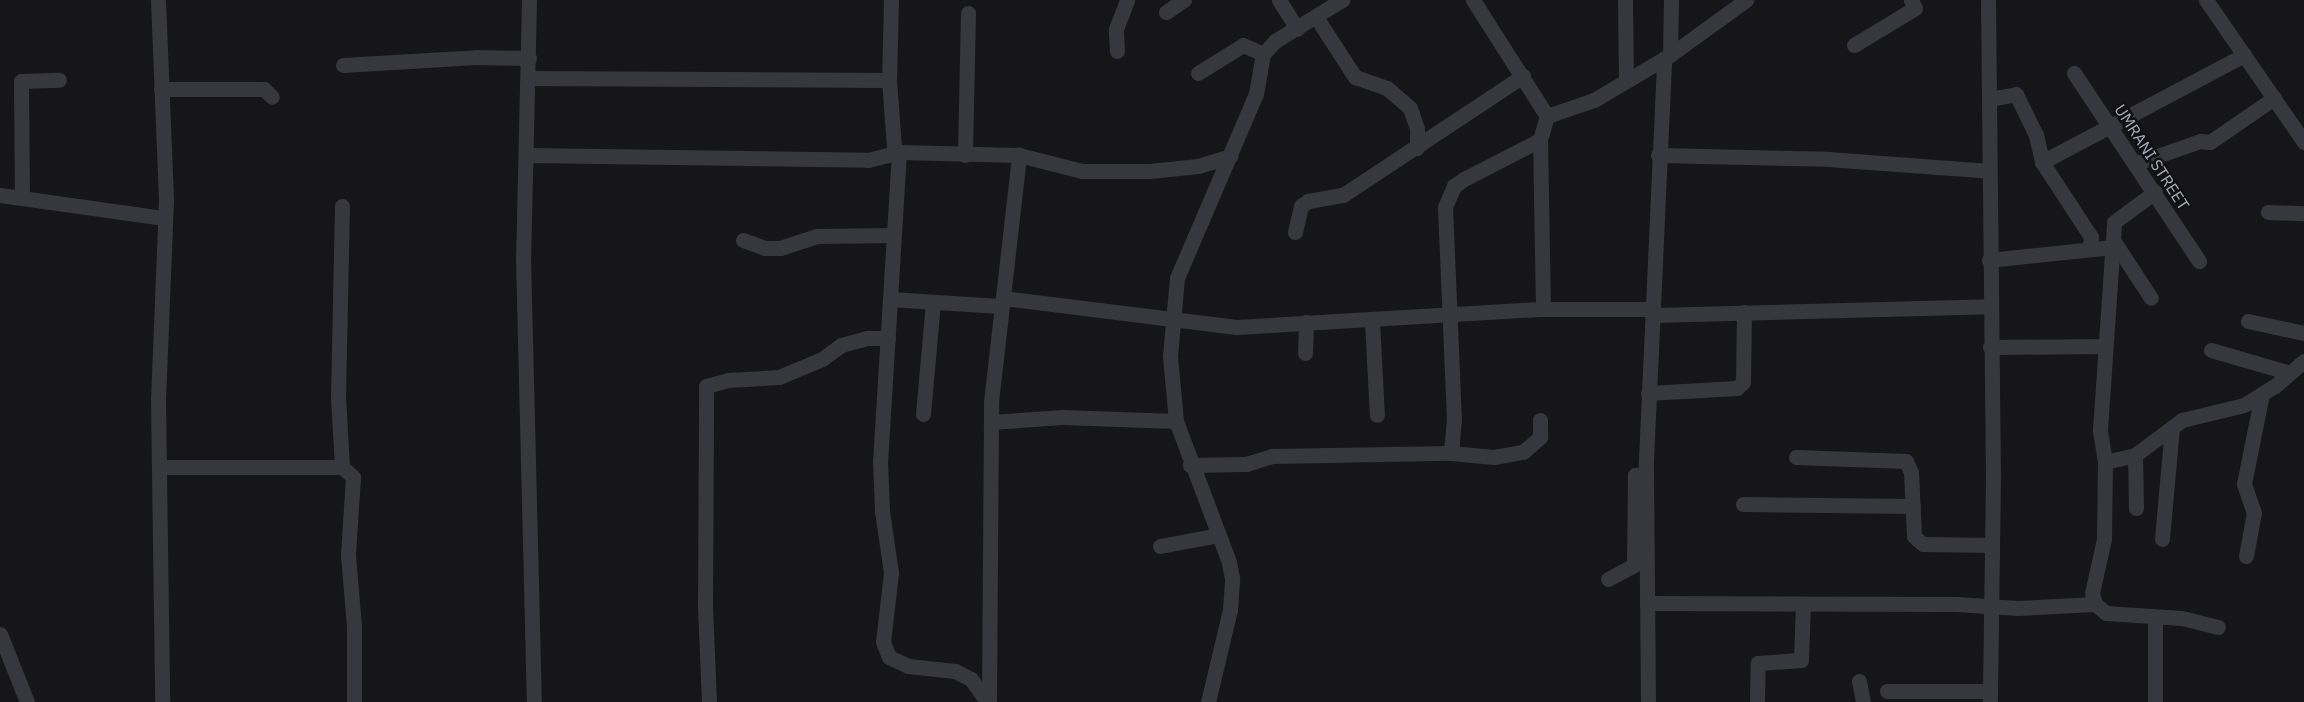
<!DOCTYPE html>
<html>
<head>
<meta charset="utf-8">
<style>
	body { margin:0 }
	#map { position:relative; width:2304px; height:702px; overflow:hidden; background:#161618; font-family:"IBM Plex Sans",sans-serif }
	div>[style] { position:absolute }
	.street>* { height:15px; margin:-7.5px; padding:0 7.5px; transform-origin:7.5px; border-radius:7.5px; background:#37383d }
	span { translate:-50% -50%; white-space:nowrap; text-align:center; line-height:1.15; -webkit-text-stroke:5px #111113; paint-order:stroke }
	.street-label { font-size:16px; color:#a8adb8 }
</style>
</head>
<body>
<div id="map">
	<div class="street">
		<div style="left:158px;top:0;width:201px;rotate:87.7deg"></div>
		<div style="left:166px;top:201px;width:199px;rotate:92.3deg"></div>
		<div style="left:158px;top:400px;width:302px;rotate:89.2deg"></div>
		<div style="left:529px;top:0;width:257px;rotate:91.3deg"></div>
		<div style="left:523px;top:257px;width:445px;rotate:88.6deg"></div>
		<div style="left:891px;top:0;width:80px;rotate:91.4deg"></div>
		<div style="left:889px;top:80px;width:67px;rotate:85.7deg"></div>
		<div style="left:894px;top:147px;width:7px;rotate:45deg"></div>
		<div style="left:899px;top:152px;width:120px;rotate:1.4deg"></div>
		<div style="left:1019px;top:155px;width:65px;rotate:14.3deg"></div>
		<div style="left:1082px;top:171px;width:68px"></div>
		<div style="left:1150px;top:171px;width:48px;rotate:-5.9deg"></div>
		<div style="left:1198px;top:166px;width:34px;rotate:-17deg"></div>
		<div style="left:1279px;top:0;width:34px;rotate:58deg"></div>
		<div style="left:1473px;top:0;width:138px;rotate:57.5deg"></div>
		<div style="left:1625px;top:0;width:81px;rotate:89.3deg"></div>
		<div style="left:1988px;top:0;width:478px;rotate:89.4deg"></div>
		<div style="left:1993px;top:478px;width:224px;rotate:90.8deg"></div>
		<div style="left:2206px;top:0;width:173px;rotate:55.4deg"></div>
		<div style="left:1166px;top:12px;width:22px;rotate:-34deg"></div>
		<div style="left:1316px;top:17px;width:72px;rotate:57deg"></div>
		<div style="left:1355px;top:77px;width:34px;rotate:19deg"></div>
		<div style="left:1387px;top:88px;width:30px;rotate:41deg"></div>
		<div style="left:1410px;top:108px;width:21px;rotate:71deg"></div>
		<div style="left:1417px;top:128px;width:20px;rotate:90deg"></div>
		<div style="left:1854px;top:45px;width:71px;rotate:-31.2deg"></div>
		<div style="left:1915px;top:8px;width:9px;rotate:-117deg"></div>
		<div style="left:1117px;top:51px;width:22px;rotate:-93deg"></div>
		<div style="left:1116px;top:29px;width:31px;rotate:-69deg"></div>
		<div style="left:1670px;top:55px;width:55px;rotate:-89deg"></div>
		<div style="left:343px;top:65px;width:133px;rotate:-3.4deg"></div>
		<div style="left:476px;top:57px;width:53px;rotate:1.1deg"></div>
		<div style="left:1198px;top:73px;width:53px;rotate:-31.9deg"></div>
		<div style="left:1243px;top:45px;width:22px;rotate:24deg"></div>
		<div style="left:2074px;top:73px;width:226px;rotate:56.4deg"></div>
		<div style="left:528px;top:78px;width:361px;rotate:0.3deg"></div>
		<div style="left:161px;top:89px;width:103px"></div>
		<div style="left:264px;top:89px;width:11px;rotate:45deg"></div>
		<div style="left:1989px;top:99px;width:27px;rotate:-10deg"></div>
		<div style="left:2016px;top:94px;width:46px;rotate:64deg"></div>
		<div style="left:2036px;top:135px;width:28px;rotate:77deg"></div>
		<div style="left:2042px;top:162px;width:90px;rotate:56.8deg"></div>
		<div style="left:2091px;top:237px;width:12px;rotate:99deg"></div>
		<div style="left:526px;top:155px;width:342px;rotate:0.8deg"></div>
		<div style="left:868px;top:160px;width:32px;rotate:-14deg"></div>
		<div style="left:899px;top:152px;width:309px;rotate:93.5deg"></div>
		<div style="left:880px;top:460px;width:51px;rotate:87.8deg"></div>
		<div style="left:882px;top:511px;width:63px;rotate:81.7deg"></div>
		<div style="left:891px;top:573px;width:69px;rotate:96.6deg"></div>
		<div style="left:883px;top:642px;width:16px;rotate:68deg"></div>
		<div style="left:889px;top:657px;width:21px;rotate:25deg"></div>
		<div style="left:908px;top:666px;width:47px;rotate:6.1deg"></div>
		<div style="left:955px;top:671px;width:18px;rotate:27deg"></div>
		<div style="left:971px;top:679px;width:28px;rotate:55deg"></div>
		<div style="left:965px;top:155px;width:142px;rotate:-88.8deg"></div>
		<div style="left:1658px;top:155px;width:170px;rotate:1.3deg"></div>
		<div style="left:1828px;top:159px;width:162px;rotate:4.2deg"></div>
		<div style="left:2042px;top:162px;width:229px;rotate:-27.9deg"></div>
		<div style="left:2137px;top:163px;width:67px;rotate:-19.2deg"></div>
		<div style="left:2200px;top:141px;width:10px;rotate:6deg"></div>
		<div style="left:2210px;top:142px;width:78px;rotate:-34.5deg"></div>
		<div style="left:0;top:195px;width:166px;rotate:8deg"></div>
		<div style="left:22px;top:197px;width:116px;rotate:-90.5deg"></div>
		<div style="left:21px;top:81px;width:38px;rotate:-2deg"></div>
		<div style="left:342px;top:206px;width:191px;rotate:91.2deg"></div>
		<div style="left:338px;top:397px;width:70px;rotate:86.7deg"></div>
		<div style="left:342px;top:467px;width:15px;rotate:42deg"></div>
		<div style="left:353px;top:477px;width:78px;rotate:93.7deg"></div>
		<div style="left:348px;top:555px;width:72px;rotate:85.2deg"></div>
		<div style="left:354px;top:627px;width:75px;rotate:90deg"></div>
		<div style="left:2268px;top:212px;width:36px;rotate:2deg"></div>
		<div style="left:1295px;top:232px;width:27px;rotate:-77deg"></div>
		<div style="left:1301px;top:206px;width:9px;rotate:-36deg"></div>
		<div style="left:1308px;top:201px;width:36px;rotate:-10deg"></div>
		<div style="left:1343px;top:195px;width:216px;rotate:-33.5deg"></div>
		<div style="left:743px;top:240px;width:23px;rotate:20deg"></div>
		<div style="left:765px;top:248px;width:15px"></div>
		<div style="left:780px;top:248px;width:38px;rotate:-18deg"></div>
		<div style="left:816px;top:236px;width:77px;rotate:-0.7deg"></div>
		<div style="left:2113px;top:240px;width:69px;rotate:56.8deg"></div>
		<div style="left:1989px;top:260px;width:124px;rotate:-6deg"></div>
		<div style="left:1003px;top:298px;width:235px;rotate:7.1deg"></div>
		<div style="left:1236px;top:327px;width:308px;rotate:-3.4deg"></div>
		<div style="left:1543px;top:309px;width:110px"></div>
		<div style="left:890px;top:299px;width:110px;rotate:3.6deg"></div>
		<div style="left:1543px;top:309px;width:169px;rotate:-91deg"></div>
		<div style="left:1540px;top:140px;width:25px;rotate:-74deg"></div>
		<div style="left:1547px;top:116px;width:50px;rotate:-18.8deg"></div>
		<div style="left:1594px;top:100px;width:88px;rotate:-30.6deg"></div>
		<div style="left:1670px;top:55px;width:94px;rotate:-35.9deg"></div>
		<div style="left:1654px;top:315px;width:335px;rotate:-1.5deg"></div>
		<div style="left:1372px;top:321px;width:94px;rotate:87deg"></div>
		<div style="left:2248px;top:321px;width:57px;rotate:12.1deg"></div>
		<div style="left:1990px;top:347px;width:115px;rotate:-0.5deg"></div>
		<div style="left:2211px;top:350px;width:82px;rotate:16.2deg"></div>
		<div style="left:1305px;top:353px;width:31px;rotate:-88deg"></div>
		<div style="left:1648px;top:393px;width:89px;rotate:-3.2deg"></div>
		<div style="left:1737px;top:388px;width:8px;rotate:-45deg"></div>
		<div style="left:1743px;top:382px;width:70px;rotate:-89.2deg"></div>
		<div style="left:923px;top:414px;width:112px;rotate:-84.9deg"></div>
		<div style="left:991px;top:422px;width:71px;rotate:-4deg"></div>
		<div style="left:1062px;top:417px;width:114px;rotate:2deg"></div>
		<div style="left:1451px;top:453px;width:43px;rotate:5.3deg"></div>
		<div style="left:1494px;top:457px;width:29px;rotate:-10deg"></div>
		<div style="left:1523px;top:452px;width:23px;rotate:-41deg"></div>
		<div style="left:1540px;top:437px;width:17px;rotate:-90deg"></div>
		<div style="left:2135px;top:455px;width:53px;rotate:88.9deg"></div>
		<div style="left:1796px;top:457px;width:110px;rotate:2.1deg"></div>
		<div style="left:1906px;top:461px;width:12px;rotate:66deg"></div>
		<div style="left:1911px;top:472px;width:64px;rotate:87.3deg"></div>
		<div style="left:1914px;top:536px;width:6px;rotate:45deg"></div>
		<div style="left:1918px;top:540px;width:6px;rotate:39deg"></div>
		<div style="left:1923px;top:544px;width:69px;rotate:0.8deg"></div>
		<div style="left:2105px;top:462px;width:31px;rotate:-13deg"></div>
		<div style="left:2135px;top:455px;width:59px;rotate:-36.7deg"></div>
		<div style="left:2182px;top:420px;width:64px;rotate:-13.6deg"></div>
		<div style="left:2244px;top:405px;width:36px;rotate:-32deg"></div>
		<div style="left:2275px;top:386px;width:38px;rotate:-41deg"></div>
		<div style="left:1190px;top:465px;width:56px;rotate:-1deg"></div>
		<div style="left:1246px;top:464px;width:27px;rotate:-17deg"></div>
		<div style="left:1272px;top:456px;width:179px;rotate:-1deg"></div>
		<div style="left:1451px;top:453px;width:32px;rotate:-85deg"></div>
		<div style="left:1454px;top:421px;width:214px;rotate:-92.4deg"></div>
		<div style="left:1445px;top:207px;width:23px;rotate:-67deg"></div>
		<div style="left:1454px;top:186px;width:12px;rotate:-35deg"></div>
		<div style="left:1464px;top:179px;width:85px;rotate:-27.2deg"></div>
		<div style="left:159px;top:467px;width:183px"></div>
		<div style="left:1743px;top:504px;width:170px;rotate:0.7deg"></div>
		<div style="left:2162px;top:539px;width:112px;rotate:-84.9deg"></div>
		<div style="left:1160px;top:546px;width:59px;rotate:-10.7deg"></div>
		<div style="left:2246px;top:556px;width:44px;rotate:-79.5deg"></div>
		<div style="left:2254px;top:513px;width:31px;rotate:-109deg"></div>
		<div style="left:2244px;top:484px;width:92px;rotate:-78.7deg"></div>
		<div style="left:1608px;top:579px;width:30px;rotate:-28deg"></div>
		<div style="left:1634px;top:565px;width:90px;rotate:-89.4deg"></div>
		<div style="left:1635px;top:475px;width:11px;rotate:-5deg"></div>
		<div style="left:1647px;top:603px;width:309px;rotate:0.2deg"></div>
		<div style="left:1956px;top:604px;width:62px;rotate:3.7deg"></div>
		<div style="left:2018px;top:608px;width:77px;rotate:-3deg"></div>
		<div style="left:2095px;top:604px;width:14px;rotate:39deg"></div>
		<div style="left:2106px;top:613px;width:76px;rotate:3.8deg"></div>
		<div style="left:2182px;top:618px;width:37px;rotate:14deg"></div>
		<div style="left:2095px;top:604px;width:11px;rotate:-105deg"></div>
		<div style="left:2092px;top:593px;width:55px;rotate:-77.5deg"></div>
		<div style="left:2104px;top:539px;width:77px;rotate:-89.3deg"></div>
		<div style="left:2105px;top:462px;width:32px;rotate:-99deg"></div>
		<div style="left:2100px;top:430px;width:208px;rotate:-86.1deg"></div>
		<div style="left:2114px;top:222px;width:51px;rotate:-36.2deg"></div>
		<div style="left:2155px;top:617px;width:85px;rotate:90deg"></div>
		<div style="left:0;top:634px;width:73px;rotate:68.3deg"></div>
		<div style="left:1859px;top:681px;width:21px;rotate:79deg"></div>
		<div style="left:1887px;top:691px;width:103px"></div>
		<div style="left:709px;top:702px;width:97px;rotate:-92.4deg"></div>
		<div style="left:705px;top:605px;width:219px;rotate:-89.7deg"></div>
		<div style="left:706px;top:386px;width:23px;rotate:-15deg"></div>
		<div style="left:728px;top:380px;width:51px;rotate:-3.4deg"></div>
		<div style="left:779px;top:377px;width:47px;rotate:-22.7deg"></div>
		<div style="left:822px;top:359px;width:24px;rotate:-36deg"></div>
		<div style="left:841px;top:345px;width:28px;rotate:-15deg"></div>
		<div style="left:868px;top:338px;width:20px"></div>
		<div style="left:989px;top:702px;width:300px;rotate:-89.6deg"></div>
		<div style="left:991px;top:402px;width:249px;rotate:-83.5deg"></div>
		<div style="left:1208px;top:702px;width:95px;rotate:-76.6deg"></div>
		<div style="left:1230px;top:610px;width:32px;rotate:-86deg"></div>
		<div style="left:1232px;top:578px;width:16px;rotate:-101deg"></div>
		<div style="left:1229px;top:562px;width:151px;rotate:-110.6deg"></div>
		<div style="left:1176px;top:421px;width:65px;rotate:-95.3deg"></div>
		<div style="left:1170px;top:356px;width:78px;rotate:-84.9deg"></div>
		<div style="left:1177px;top:278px;width:200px;rotate:-66.8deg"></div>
		<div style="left:1256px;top:94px;width:41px;rotate:-80.1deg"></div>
		<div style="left:1263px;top:54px;width:18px;rotate:-47deg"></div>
		<div style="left:1275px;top:41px;width:79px;rotate:-31.5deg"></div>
		<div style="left:1648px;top:702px;width:242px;rotate:-90.5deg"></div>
		<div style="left:1646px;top:460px;width:402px;rotate:-87.4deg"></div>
		<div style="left:1757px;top:702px;width:39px;rotate:-89deg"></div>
		<div style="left:1758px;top:663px;width:43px;rotate:-4deg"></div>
		<div style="left:1801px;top:660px;width:56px;rotate:-88deg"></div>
	</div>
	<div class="street-label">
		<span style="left:2152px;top:157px;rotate:57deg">UMRANI STREET</span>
	</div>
</div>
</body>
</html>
